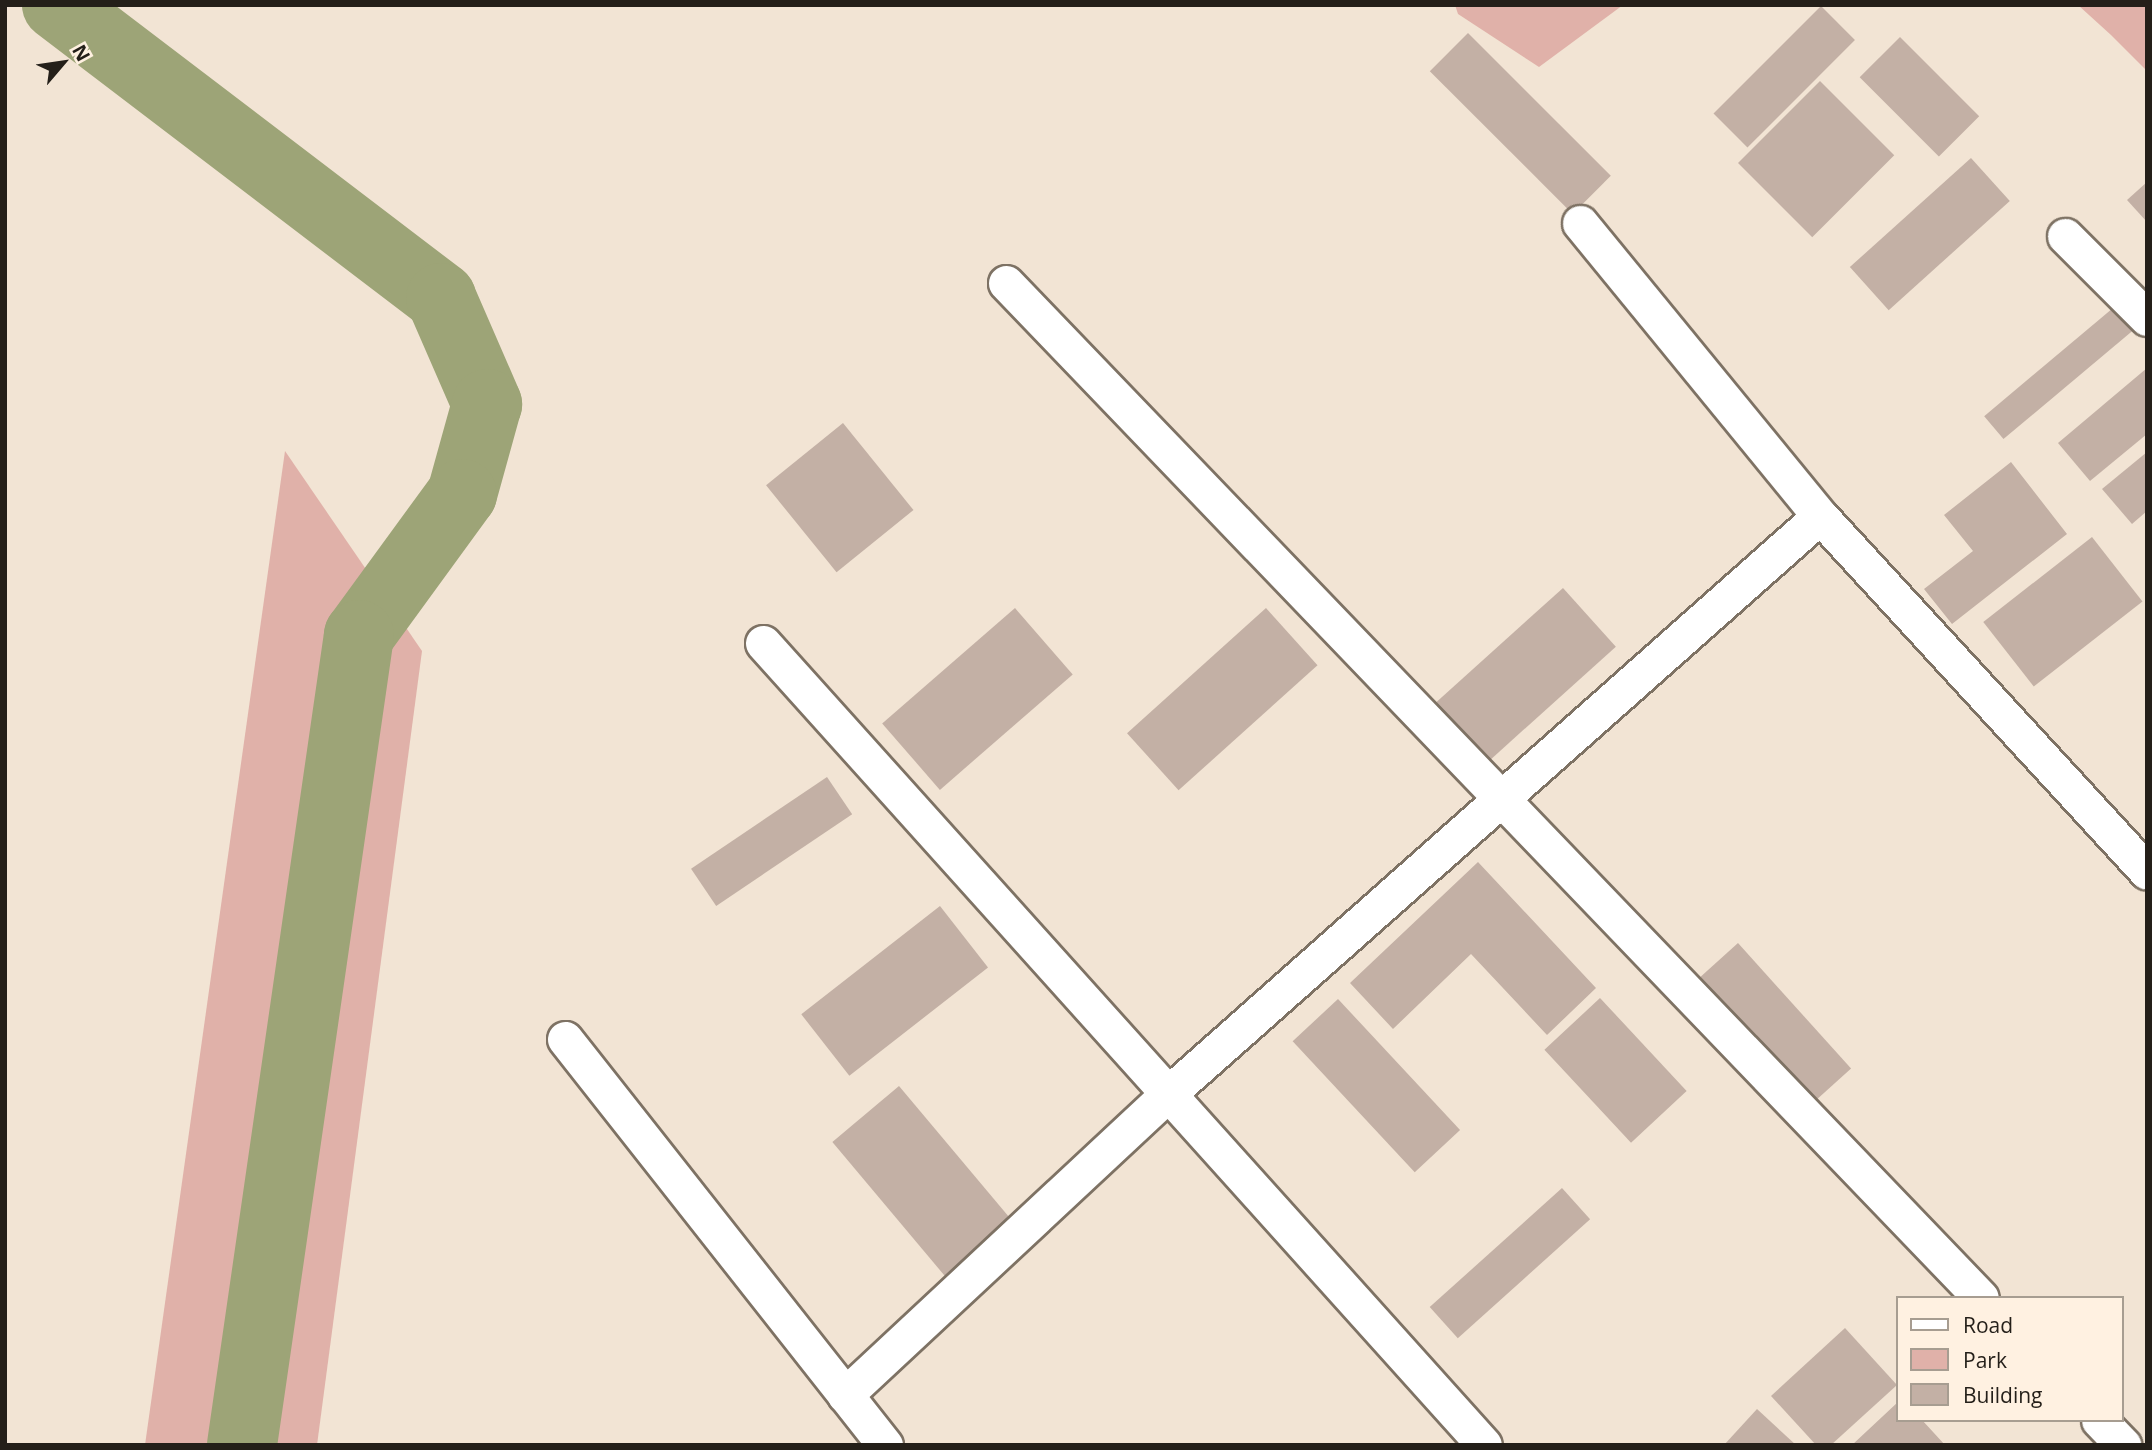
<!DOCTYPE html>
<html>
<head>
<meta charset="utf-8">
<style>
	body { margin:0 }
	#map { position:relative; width:2152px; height:1450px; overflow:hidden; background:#f2e4d4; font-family:"Open Sans",sans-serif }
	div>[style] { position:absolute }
	.green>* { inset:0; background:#e0b1a9 }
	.river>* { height:70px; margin:-35px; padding:0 35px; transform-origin:35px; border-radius:35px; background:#9da477 }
	.building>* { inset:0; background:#c3b0a5; transform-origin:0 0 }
	.roads { filter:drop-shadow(2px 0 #7e7264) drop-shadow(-2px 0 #7e7264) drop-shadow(0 2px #7e7264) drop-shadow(0 -2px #7e7264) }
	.street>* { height:35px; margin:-17.5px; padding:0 17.5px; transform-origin:17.5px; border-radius:17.5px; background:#fff }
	span { translate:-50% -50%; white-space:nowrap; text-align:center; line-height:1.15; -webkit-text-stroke:5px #fff1e1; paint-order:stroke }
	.frame { position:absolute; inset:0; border:7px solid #241f19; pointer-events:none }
	.legend { position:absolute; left:1896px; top:1296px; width:228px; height:126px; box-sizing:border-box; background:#fff1e1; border:2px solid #a79d91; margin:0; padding:9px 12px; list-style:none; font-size:21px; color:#241f19 }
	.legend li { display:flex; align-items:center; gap:14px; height:35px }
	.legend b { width:35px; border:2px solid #a79d91 }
	.north { position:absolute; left:28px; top:28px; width:70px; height:70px; -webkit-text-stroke:5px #fff1e1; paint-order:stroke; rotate:61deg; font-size:19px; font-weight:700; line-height:28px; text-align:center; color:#241f19 }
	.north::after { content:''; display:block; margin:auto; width:24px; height:32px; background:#241f19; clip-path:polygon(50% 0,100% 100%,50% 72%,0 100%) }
</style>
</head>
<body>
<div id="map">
	<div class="green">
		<div style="clip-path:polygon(1455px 5px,1623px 5px,1539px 67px,1458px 14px)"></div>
		<div style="clip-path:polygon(2078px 5px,2147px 5px,2147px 71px,2111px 35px)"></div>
		<div style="clip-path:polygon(285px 451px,422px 651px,317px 1445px,145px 1445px)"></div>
	</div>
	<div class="river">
		<div style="left:57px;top:5px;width:483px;rotate:37.3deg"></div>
		<div style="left:441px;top:298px;width:116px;rotate:66.5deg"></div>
		<div style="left:487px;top:404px;width:93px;rotate:105.5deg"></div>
		<div style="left:462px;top:494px;width:175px;rotate:126.1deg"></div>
		<div style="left:359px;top:635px;width:818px;rotate:98.22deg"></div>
	</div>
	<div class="building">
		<div style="left:1821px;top:6px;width:48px;height:152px;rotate:45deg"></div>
		<div style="left:1468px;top:33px;width:202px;height:54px;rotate:45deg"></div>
		<div style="left:1900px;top:37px;width:112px;height:57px;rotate:45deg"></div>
		<div style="left:1820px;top:81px;width:105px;height:116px;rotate:45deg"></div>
		<div style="left:1971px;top:158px;width:58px;height:163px;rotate:48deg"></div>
		<div style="clip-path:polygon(2147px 182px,2147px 222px,2127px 200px)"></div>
		<div style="left:2119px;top:303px;width:30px;height:176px;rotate:50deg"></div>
		<div style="clip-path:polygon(2147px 368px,2147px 434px,2090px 481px,2058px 443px)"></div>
		<div style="left:843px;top:423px;width:112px;height:99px;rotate:51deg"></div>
		<div style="clip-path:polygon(2147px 452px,2147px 511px,2132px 524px,2102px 489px)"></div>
		<div style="clip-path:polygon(2011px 462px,2067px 534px,1952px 624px,1924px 589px,1973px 551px,1944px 515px)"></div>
		<div style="left:2092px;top:537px;width:82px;height:138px;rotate:52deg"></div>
		<div style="left:1563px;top:588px;width:79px;height:171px;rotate:48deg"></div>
		<div style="left:1015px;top:608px;width:88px;height:176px;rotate:49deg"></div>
		<div style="left:1266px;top:608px;width:77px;height:187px;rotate:48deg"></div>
		<div style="left:827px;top:777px;width:45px;height:164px;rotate:56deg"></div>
		<div style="clip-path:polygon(1478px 862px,1596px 988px,1547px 1035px,1471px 954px,1393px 1029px,1350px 983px)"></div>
		<div style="left:940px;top:906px;width:78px;height:176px;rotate:52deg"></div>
		<div style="left:1738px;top:943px;width:169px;height:63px;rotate:48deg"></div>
		<div style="left:1600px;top:998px;width:127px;height:76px;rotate:47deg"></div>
		<div style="left:1338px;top:999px;width:179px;height:62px;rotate:47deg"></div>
		<div style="left:899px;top:1086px;width:179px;height:87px;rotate:50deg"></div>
		<div style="left:1562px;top:1188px;width:42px;height:178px;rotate:48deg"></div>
		<div style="clip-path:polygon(1845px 1328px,1897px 1385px,1831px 1445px,1816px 1445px,1771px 1396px)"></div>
		<div style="clip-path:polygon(1898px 1402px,1898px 1420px,1922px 1420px,1945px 1445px,1852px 1445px)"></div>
		<div style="clip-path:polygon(1757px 1409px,1796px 1445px,1724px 1445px)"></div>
	</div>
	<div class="roads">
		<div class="street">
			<div style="left:1580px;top:223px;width:379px;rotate:50.7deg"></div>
			<div style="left:1820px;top:516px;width:483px;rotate:47.4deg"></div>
			<div style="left:2065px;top:236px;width:116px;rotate:45deg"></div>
			<div style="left:1006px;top:283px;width:1407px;rotate:46.15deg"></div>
			<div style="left:763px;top:643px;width:1078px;rotate:48.04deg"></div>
			<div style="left:565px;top:1039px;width:517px;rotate:51.76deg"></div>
			<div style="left:845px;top:1395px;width:442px;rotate:-43deg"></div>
			<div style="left:1168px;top:1094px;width:871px;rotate:-41.56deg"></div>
			<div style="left:2099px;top:1420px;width:35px;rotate:46deg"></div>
		</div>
	</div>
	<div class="frame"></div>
	<ul class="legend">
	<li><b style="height:9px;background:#fff"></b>Road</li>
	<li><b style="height:19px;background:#e0b1a9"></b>Park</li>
	<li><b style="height:19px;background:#c3b0a5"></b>Building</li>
	</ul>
	<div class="north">N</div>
</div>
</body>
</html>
